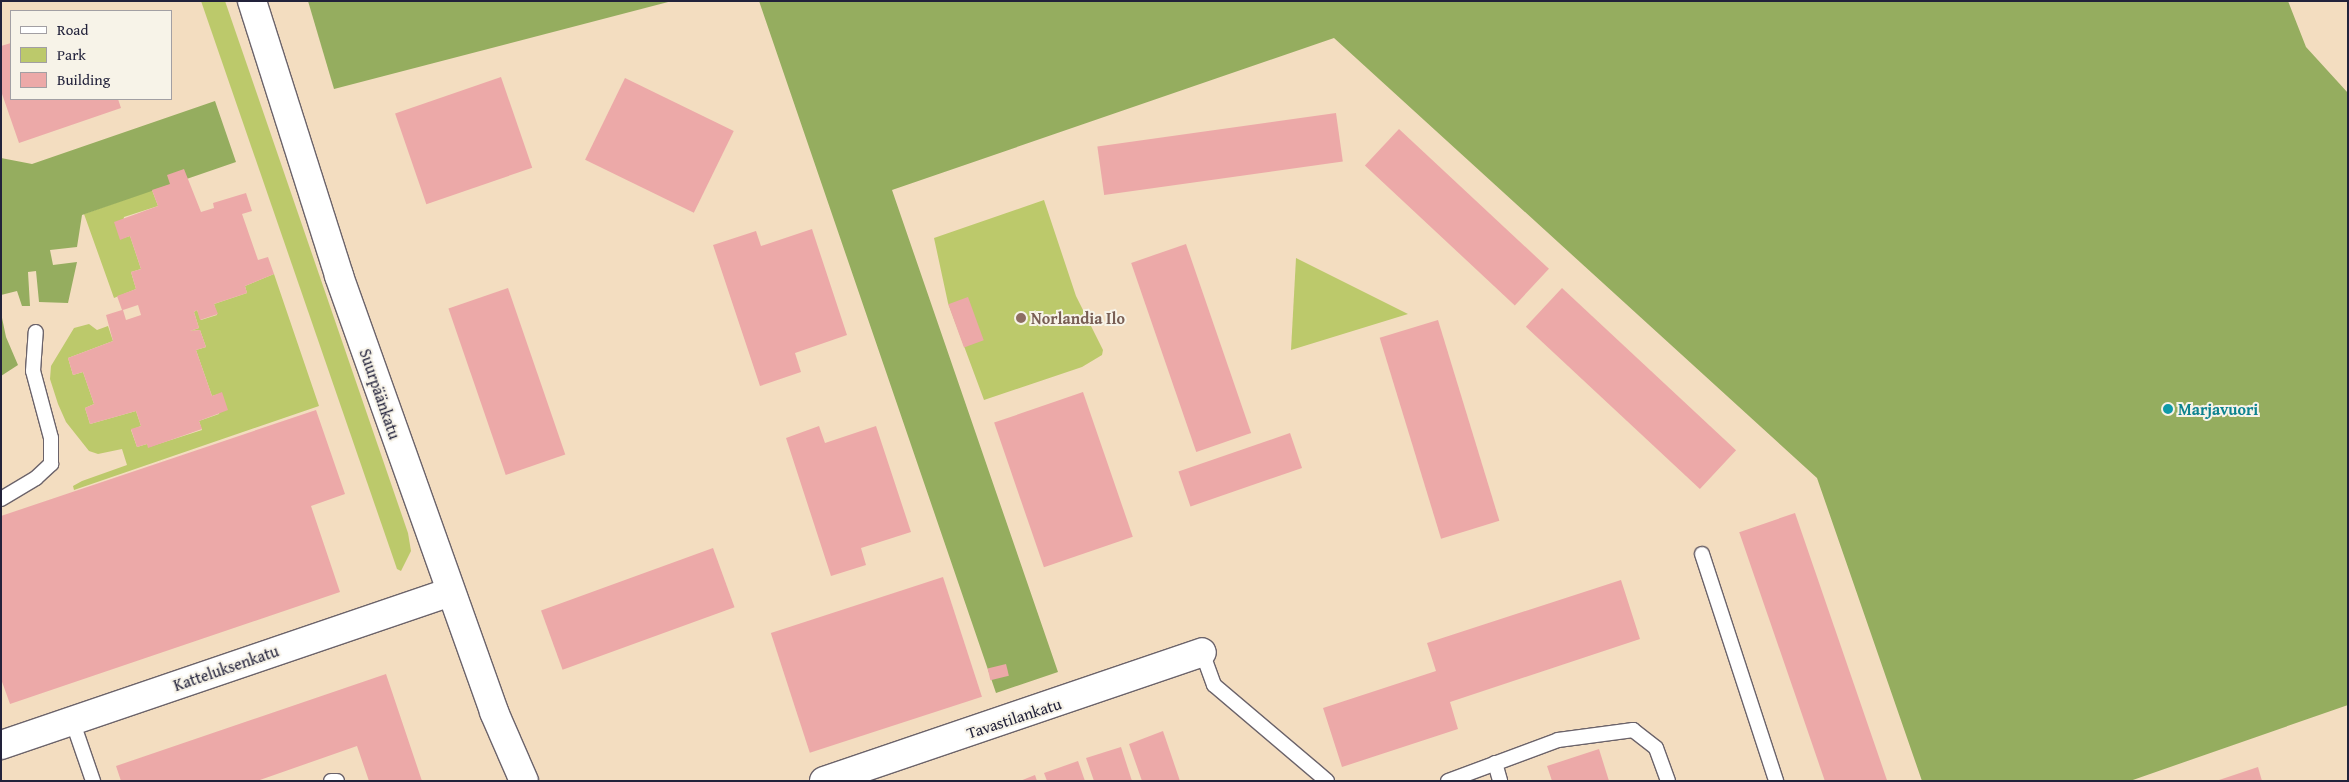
<!DOCTYPE html>
<html>
<head>
<meta charset="utf-8">
<style>
	body { margin:0 }
	#map { position:relative; width:2349px; height:782px; overflow:hidden; background:#f3ddc0; font-family:"Gentium Book Plus",serif }
	div>[style] { position:absolute }
	.green>* { inset:0; background:#bcc96b }
	.forest>* { inset:0; background:#95ad5f }
	.building>* { inset:0; background:#eca9a8; transform-origin:0 0 }
	.roads { filter:drop-shadow(1px 0 #6b636a) drop-shadow(-1px 0 #6b636a) drop-shadow(0 1px #6b636a) drop-shadow(0 -1px #6b636a) }
	.service>* { height:14px; margin:-7px; padding:0 7px; transform-origin:7px; border-radius:7px; background:#fff }
	.minor>* { height:28px; margin:-14px; padding:0 14px; transform-origin:14px; border-radius:14px; background:#fff }
	.tertiary>* { height:28px; margin:-14px; padding:0 14px; transform-origin:14px; border-radius:14px; background:#fff }
	.dots>* { width:14px; height:14px; translate:-50% -50%; box-sizing:border-box; border:2px solid #f7f3e8; border-radius:50% }
	span { translate:-50% -50%; white-space:nowrap; text-align:center; line-height:1.15; -webkit-text-stroke:4px #f7f3e8; paint-order:stroke }
	.education-label { font-size:16px; color:#785e54; font-weight:700 }
	.left { translate:0 -50%; text-align:left }
	.street-label { font-size:16px; color:#22223b }
	.culture-label { font-size:16px; color:#0d838f; font-weight:700 }
	.frame { position:absolute; inset:0; border:2px solid #22223b; pointer-events:none }
	.legend { position:absolute; left:10px; top:10px; width:162px; height:90px; box-sizing:border-box; background:#f7f3e8; border:1px solid #a29fa3; margin:0; padding:6px 9px; list-style:none; font-size:15px; color:#22223b }
	.legend li { display:flex; align-items:center; gap:10px; height:25px }
	.legend b { width:25px; border:1px solid #a29fa3 }
</style>
</head>
<body>
<div id="map">
	<div class="green">
		<div style="clip-path:polygon(201px 1px,225px 1px,408px 533px,411px 551px,401px 571px,397px 569px)"></div>
		<div style="clip-path:polygon(152px 190px,158px 206px,124px 217px,120px 239px,130px 236px,141px 269px,131px 272px,136px 289px,114px 298px,84px 214px)"></div>
		<div style="clip-path:polygon(1044px 200px,1076px 296px,1103px 350px,1102px 355px,1082px 367px,984px 400px,948px 303px,934px 238px)"></div>
		<div style="clip-path:polygon(1296px 258px,1408px 314px,1291px 350px)"></div>
		<div style="clip-path:polygon(274px 274px,319px 406px,74px 490px,73px 486px,82px 481px,127px 465px,122px 449px,98px 454px,89px 451px,66px 422px,58px 404px,50px 379px,51px 366px,74px 328px,89px 324px,97px 330px,108px 326px,113px 341px,68px 358px,73px 375px,83px 372px,94px 404px,85px 408px,90px 424px,136px 411px,141px 426px,131px 430px,137px 447px,147px 444px,149px 447px,202px 430px,199px 421px,219px 414px,222px 393px,212px 396px,196px 350px,206px 347px,200px 330px,190px 331px,199px 328px,194px 312px,197px 310px,201px 320px,217px 315px,214px 304px,247px 293px,245px 286px)"></div>
	</div>
	<div class="forest">
		<div style="clip-path:polygon(308px 1px,672px 1px,334px 89px)"></div>
		<div style="clip-path:polygon(759px 1px,2288px 1px,2306px 47px,2348px 93px,2348px 705px,2130px 781px,1922px 781px,1817px 478px,1334px 38px,892px 190px,1058px 672px,996px 693px)"></div>
		<div style="clip-path:polygon(215px 101px,236px 162px,82px 215px,77px 247px,50px 250px,53px 265px,77px 262px,68px 303px,39px 302px,36px 271px,28px 272px,30px 306px,22px 306px,17px 291px,1px 295px,1px 158px,32px 164px)"></div>
		<div style="clip-path:polygon(1px 313px,6px 337px,18px 365px,1px 376px)"></div>
	</div>
	<div class="building">
		<div style="clip-path:polygon(11px 43px,11px 99px,118px 99px,121px 108px,19px 143px,1px 91px,1px 46px)"></div>
		<div style="left:501px;top:77px;width:96px;height:112px;rotate:71deg"></div>
		<div style="left:625px;top:78px;width:121px;height:91px;rotate:26deg"></div>
		<div style="left:1336px;top:113px;width:49px;height:241px;rotate:82deg"></div>
		<div style="left:1399px;top:129px;width:205px;height:50px;rotate:43deg"></div>
		<div style="clip-path:polygon(evenodd,184px 169px,201px 212px,214px 208px,213px 203px,246px 193px,252px 211px,242px 214px,258px 260px,268px 257px,274px 274px,245px 286px,247px 293px,214px 304px,218px 314px,200px 320px,197px 310px,194px 312px,199px 328px,190px 331px,200px 330px,206px 347px,196px 350px,212px 396px,222px 392px,228px 410px,199px 421px,202px 429px,148px 448px,147px 444px,137px 447px,131px 429px,141px 426px,136px 411px,90px 424px,85px 408px,94px 404px,83px 372px,73px 375px,68px 358px,113px 341px,106px 315px,122px 310px,117px 296px,136px 289px,131px 272px,141px 269px,130px 236px,120px 240px,114px 222px,158px 206px,152px 190px,170px 184px,167px 175px,184px 169px,138px 305px,141px 315px,126px 320px,123px 310px,138px 305px)"></div>
		<div style="clip-path:polygon(812px 229px,847px 335px,795px 353px,801px 372px,760px 386px,713px 245px,756px 231px,761px 246px)"></div>
		<div style="left:1186px;top:244px;width:200px;height:58px;rotate:71deg"></div>
		<div style="left:508px;top:288px;width:176px;height:63px;rotate:71deg"></div>
		<div style="left:1562px;top:288px;width:238px;height:53px;rotate:43deg"></div>
		<div style="left:968px;top:297px;width:46px;height:21px;rotate:70deg"></div>
		<div style="left:1438px;top:320px;width:210px;height:61px;rotate:73deg"></div>
		<div style="left:1083px;top:392px;width:153px;height:94px;rotate:71deg"></div>
		<div style="clip-path:polygon(316px 410px,345px 494px,311px 506px,340px 592px,10px 704px,1px 679px,1px 516px)"></div>
		<div style="clip-path:polygon(819px 426px,825px 443px,876px 426px,911px 532px,861px 548px,866px 565px,831px 576px,786px 438px)"></div>
		<div style="left:1290px;top:433px;width:37px;height:118px;rotate:71deg"></div>
		<div style="left:1795px;top:513px;width:284px;height:59px;rotate:71deg"></div>
		<div style="left:713px;top:548px;width:63px;height:183px;rotate:70deg"></div>
		<div style="left:943px;top:577px;width:126px;height:181px;rotate:72deg"></div>
		<div style="clip-path:polygon(1621px 580px,1640px 639px,1450px 702px,1458px 729px,1342px 767px,1323px 708px,1436px 671px,1427px 643px)"></div>
		<div style="left:1006px;top:664px;width:12px;height:19px;rotate:76deg"></div>
		<div style="clip-path:polygon(386px 674px,422px 781px,369px 781px,357px 746px,257px 781px,121px 781px,116px 766px)"></div>
		<div style="clip-path:polygon(1163px 731px,1180px 781px,1142px 781px,1129px 744px)"></div>
		<div style="clip-path:polygon(1121px 747px,1132px 781px,1094px 781px,1086px 758px)"></div>
		<div style="clip-path:polygon(1599px 749px,1609px 781px,1552px 781px,1547px 766px)"></div>
		<div style="clip-path:polygon(1078px 761px,1085px 781px,1047px 781px,1044px 773px)"></div>
		<div style="clip-path:polygon(2258px 767px,2262px 781px,2219px 781px,2219px 780px)"></div>
		<div style="clip-path:polygon(1035px 775px,1037px 781px,1020px 781px)"></div>
	</div>
	<div class="roads">
		<div class="service">
			<div style="left:1px;top:499px;width:41px;rotate:-31deg"></div>
			<div style="left:36px;top:478px;width:21px;rotate:-43deg"></div>
			<div style="left:51px;top:464px;width:26px;rotate:-90deg"></div>
			<div style="left:51px;top:438px;width:69px;rotate:-105deg"></div>
			<div style="left:33px;top:371px;width:39px;rotate:-86deg"></div>
			<div style="left:1702px;top:554px;width:239px;rotate:71.9deg"></div>
			<div style="left:1202px;top:652px;width:35px;rotate:70deg"></div>
			<div style="left:1214px;top:685px;width:148px;rotate:40.3deg"></div>
			<div style="left:72px;top:720px;width:65px;rotate:71deg"></div>
			<div style="left:1495px;top:763px;width:19px;rotate:74deg"></div>
			<div style="left:331px;top:781px;width:6px"></div>
			<div style="left:1448px;top:781px;width:117px;rotate:-20.4deg"></div>
			<div style="left:1558px;top:740px;width:76px;rotate:-7.6deg"></div>
			<div style="left:1633px;top:730px;width:29px;rotate:38deg"></div>
			<div style="left:1656px;top:748px;width:35px;rotate:70deg"></div>
		</div>
		<div class="minor">
			<div style="left:1px;top:745px;width:474px;rotate:-18.8deg"></div>
			<div style="left:824px;top:781px;width:399px;rotate:-18.8deg"></div>
		</div>
		<div class="tertiary">
			<div style="left:252px;top:1px;width:288px;rotate:72.4deg"></div>
			<div style="left:339px;top:276px;width:463px;rotate:70.4deg"></div>
			<div style="left:494px;top:712px;width:75px;rotate:66.5deg"></div>
		</div>
	</div>
	<div class="dots">
		<div style="left:1021px;top:318px;background:#8d6e63"></div>
		<div style="left:2168px;top:409px;background:#0f9aa8"></div>
	</div>
	<div class="education-label">
		<span class="left" style="left:1031px;top:318px">Norlandia Ilo</span>
	</div>
	<div class="street-label">
		<span style="left:380px;top:394px;rotate:71deg">Suurpäänkatu</span>
		<span style="left:226px;top:668px;rotate:-19deg">Katteluksenkatu</span>
		<span style="left:1014px;top:718px;rotate:-18deg">Tavastilankatu</span>
	</div>
	<div class="culture-label">
		<span class="left" style="left:2178px;top:409px">Marjavuori</span>
	</div>
	<div class="frame"></div>
	<ul class="legend">
	<li><b style="height:6px;background:#fff"></b>Road</li>
	<li><b style="height:14px;background:#bcc96b"></b>Park</li>
	<li><b style="height:14px;background:#eca9a8"></b>Building</li>
	</ul>
</div>
</body>
</html>
